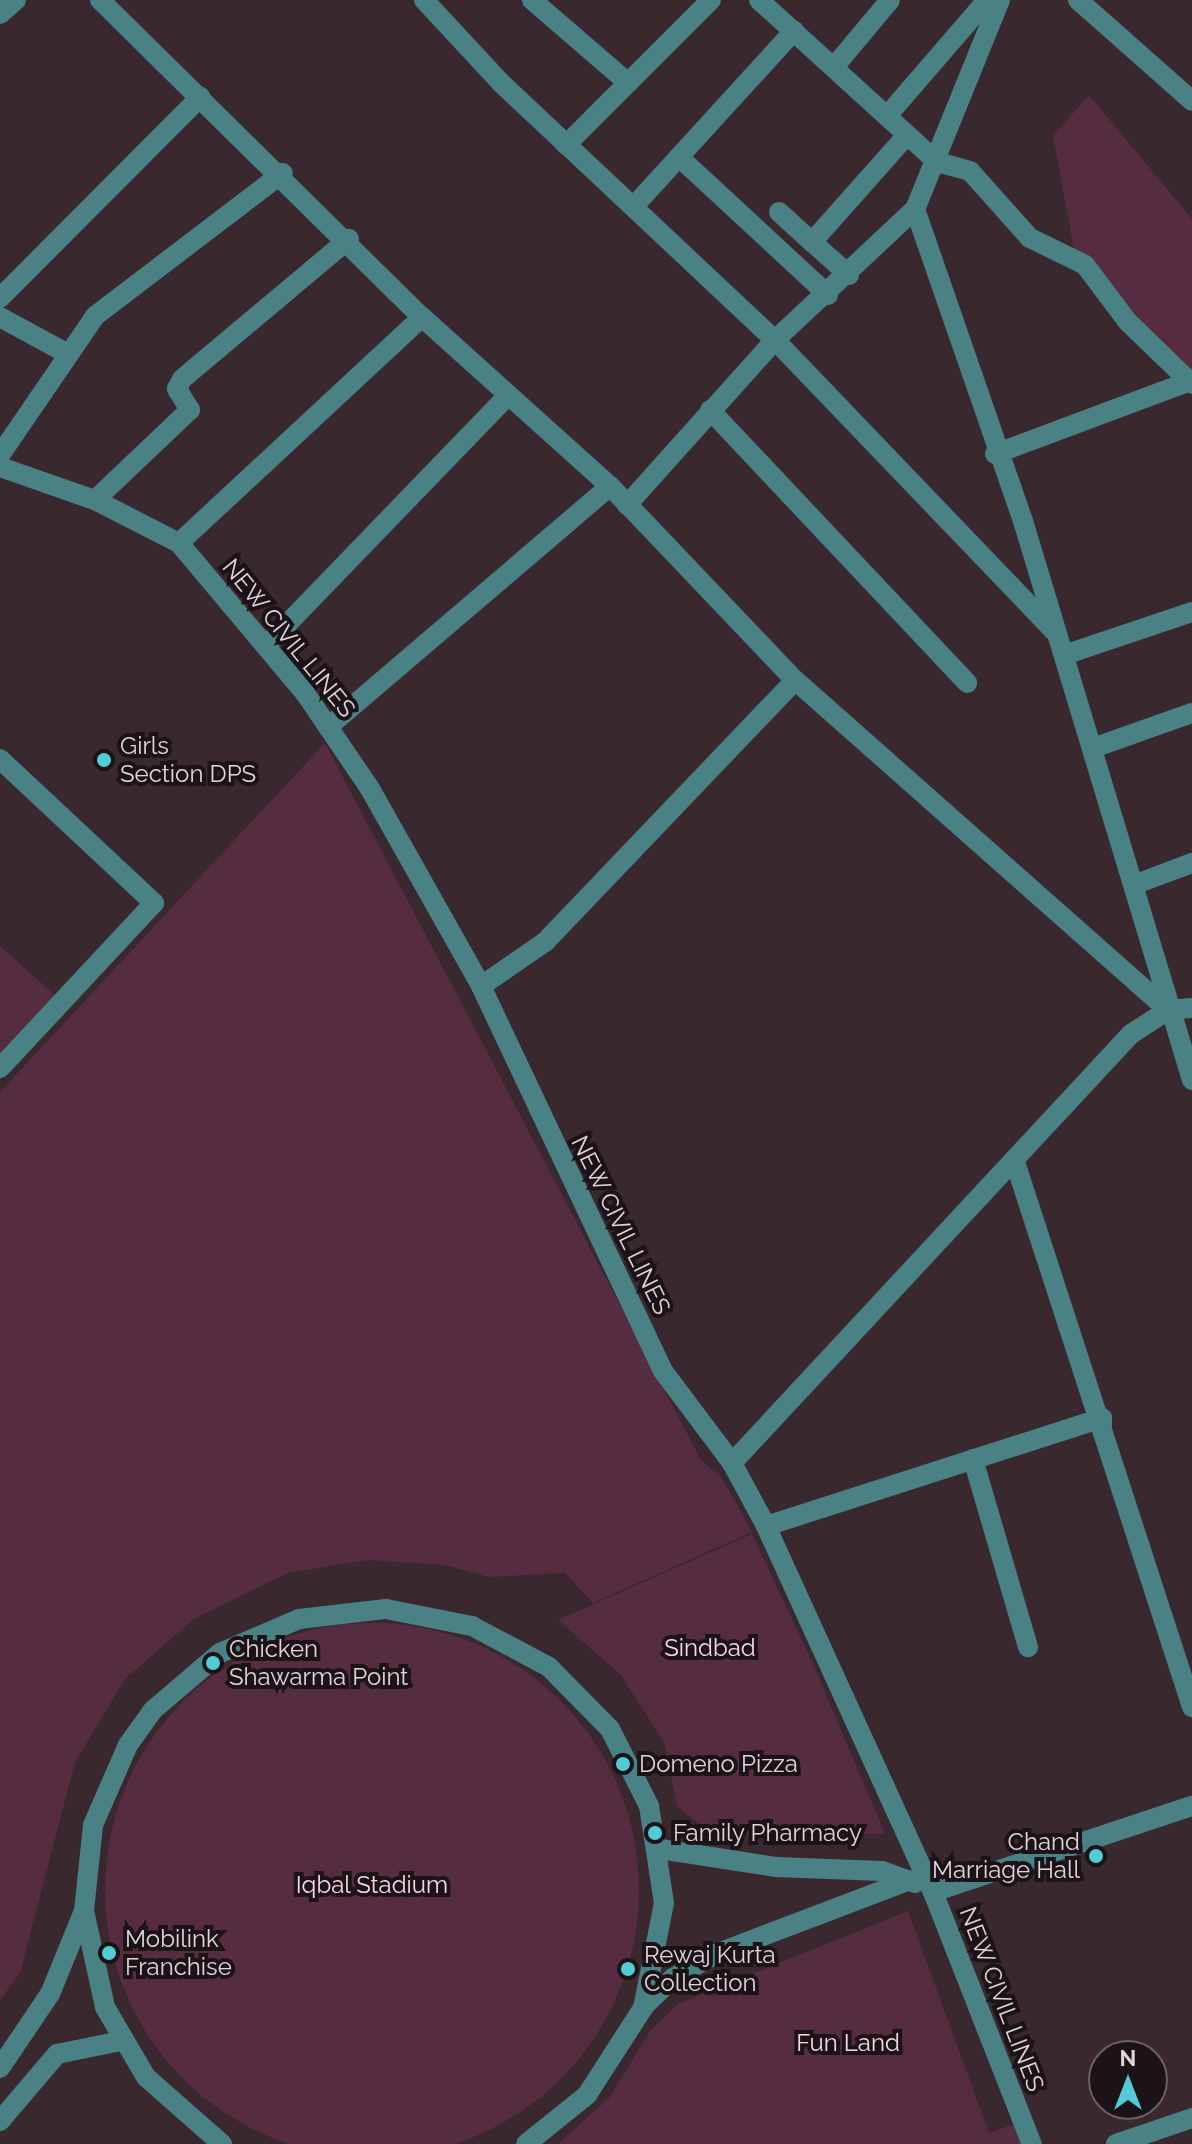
<!DOCTYPE html>
<html>
<head>
<meta charset="utf-8">
<style>
	body { margin:0 }
	#map { position:relative; width:1192px; height:2144px; overflow:hidden; background:#3a282f; font-family:Raleway,sans-serif }
	div>[style] { position:absolute }
	.green>* { inset:0; background:#562c40 }
	.round { border-radius:50% }
	.minor>* { height:20px; margin:-10px; padding:0 10px; transform-origin:10px; border-radius:10px; background:#498185 }
	.dots>* { width:22px; height:22px; translate:-50% -50%; box-sizing:border-box; border:4px solid #1b1317; border-radius:50% }
	span { translate:-50% -50%; white-space:nowrap; text-align:center; line-height:1.15; -webkit-text-stroke:8px #1b1317; paint-order:stroke }
	.street-label { font-size:24px; color:#e0d4d8 }
	.poi-label { font-size:24px; color:#e0d4d8 }
	.left { translate:0 -50%; text-align:left }
	.right { translate:-100% -50%; text-align:right }
	.park-label { font-size:24px; color:#f8d7e4 }
	.north { position:absolute; left:1088px; top:2040px; width:80px; height:80px; box-sizing:border-box; background:#1b1317; border:2px solid #6a6064; border-radius:50%; rotate:0deg; font-size:22px; font-weight:700; line-height:32px; text-align:center; color:#e0d4d8 }
	.north::after { content:''; display:block; margin:auto; width:28px; height:36px; background:#51ccd5; clip-path:polygon(50% 0,100% 100%,50% 72%,0 100%) }
</style>
</head>
<body>
<div id="map">
	<div class="green">
		<div style="clip-path:polygon(1089px 95px,1192px 219px,1192px 374px,1163px 365px,1074px 249px,1053px 136px)"></div>
		<div style="clip-path:polygon(325px 743px,701px 1460px,722px 1478px,752px 1532px,593px 1603px,565px 1573px,489px 1577px,445px 1565px,368px 1560px,288px 1573px,195px 1618px,125px 1679px,75px 1762px,20px 1973px,0 2000px,0 1092px)"></div>
		<div style="clip-path:polygon(0 946px,57px 997px,0 1055px)"></div>
		<div style="clip-path:polygon(752px 1534px,814px 1666px,885px 1834px,714px 1836px,677px 1806px,664px 1742px,620px 1674px,558px 1620px)"></div>
		<div class="round" style="left:105px;top:1623px;width:534px;height:534px"></div>
		<div style="clip-path:polygon(908px 1911px,989px 2133px,1025px 2120px,1035px 2144px,558px 2144px,610px 2097px,650px 2031px,678px 2004px)"></div>
	</div>
	<div class="minor">
		<div style="left:100px;top:0;width:452px;rotate:44.6deg"></div>
		<div style="left:422px;top:317px;width:253px;rotate:42deg"></div>
		<div style="left:610px;top:486px;width:268px;rotate:46.4deg"></div>
		<div style="left:795px;top:680px;width:498px;rotate:41.5deg"></div>
		<div style="left:424px;top:0;width:113px;rotate:47.1deg"></div>
		<div style="left:501px;top:83px;width:376px;rotate:43.2deg"></div>
		<div style="left:775px;top:340px;width:403px;rotate:46.2deg"></div>
		<div style="left:532px;top:0;width:127px;rotate:40.8deg"></div>
		<div style="left:759px;top:0;width:241px;rotate:42.3deg"></div>
		<div style="left:937px;top:162px;width:34px;rotate:15deg"></div>
		<div style="left:970px;top:171px;width:90px;rotate:48.2deg"></div>
		<div style="left:1030px;top:238px;width:61px;rotate:26.1deg"></div>
		<div style="left:1085px;top:265px;width:71px;rotate:53deg"></div>
		<div style="left:1128px;top:322px;width:89px;rotate:44.1deg"></div>
		<div style="left:1000px;top:0;width:226px;rotate:112.1deg"></div>
		<div style="left:915px;top:209px;width:330px;rotate:70.9deg"></div>
		<div style="left:1023px;top:521px;width:584px;rotate:73.18deg"></div>
		<div style="left:1078px;top:0;width:152px;rotate:41.5deg"></div>
		<div style="left:0;top:14px;width:21px;rotate:-41deg"></div>
		<div style="left:834px;top:67px;width:87px;rotate:-50.1deg"></div>
		<div style="left:887px;top:116px;width:145px;rotate:-49.2deg"></div>
		<div style="left:566px;top:145px;width:205px;rotate:-45deg"></div>
		<div style="left:679px;top:157px;width:203px;rotate:42.8deg"></div>
		<div style="left:635px;top:205px;width:236px;rotate:-47.6deg"></div>
		<div style="left:779px;top:212px;width:45px;rotate:42.3deg"></div>
		<div style="left:849px;top:275px;width:50px;rotate:-138.3deg"></div>
		<div style="left:812px;top:242px;width:143px;rotate:-48.4deg"></div>
		<div style="left:0;top:298px;width:284px;rotate:-45.1deg"></div>
		<div style="left:0;top:317px;width:75px;rotate:28.6deg"></div>
		<div style="left:710px;top:410px;width:375px;rotate:46.7deg"></div>
		<div style="left:995px;top:454px;width:206px;rotate:-20.5deg"></div>
		<div style="left:0;top:455px;width:168px;rotate:-55.6deg"></div>
		<div style="left:95px;top:316px;width:236px;rotate:-37.3deg"></div>
		<div style="left:0;top:467px;width:101px;rotate:19.2deg"></div>
		<div style="left:95px;top:500px;width:94px;rotate:27.1deg"></div>
		<div style="left:179px;top:543px;width:196px;rotate:50deg"></div>
		<div style="left:305px;top:693px;width:114px;rotate:55.8deg"></div>
		<div style="left:369px;top:787px;width:228px;rotate:60.6deg"></div>
		<div style="left:481px;top:986px;width:426px;rotate:64.7deg"></div>
		<div style="left:663px;top:1371px;width:115px;rotate:53.1deg"></div>
		<div style="left:732px;top:1463px;width:72px;rotate:61.6deg"></div>
		<div style="left:766px;top:1526px;width:402px;rotate:65.5deg"></div>
		<div style="left:933px;top:1892px;width:271px;rotate:68.6deg"></div>
		<div style="left:95px;top:500px;width:131px;rotate:-43.5deg"></div>
		<div style="left:190px;top:410px;width:25px;rotate:-122deg"></div>
		<div style="left:177px;top:389px;width:11px;rotate:-63deg"></div>
		<div style="left:182px;top:379px;width:218px;rotate:-40deg"></div>
		<div style="left:627px;top:505px;width:222px;rotate:-48.1deg"></div>
		<div style="left:775px;top:340px;width:192px;rotate:-43.1deg"></div>
		<div style="left:179px;top:543px;width:332px;rotate:-42.9deg"></div>
		<div style="left:266px;top:646px;width:349px;rotate:-46deg"></div>
		<div style="left:1064px;top:655px;width:135px;rotate:-18.6deg"></div>
		<div style="left:328px;top:727px;width:371px;rotate:-40.5deg"></div>
		<div style="left:1093px;top:748px;width:105px;rotate:-19.5deg"></div>
		<div style="left:0;top:759px;width:211px;rotate:43.1deg"></div>
		<div style="left:154px;top:903px;width:226px;rotate:133deg"></div>
		<div style="left:1136px;top:884px;width:60px;rotate:-20.6deg"></div>
		<div style="left:481px;top:986px;width:78px;rotate:-34.5deg"></div>
		<div style="left:545px;top:942px;width:362px;rotate:-46.3deg"></div>
		<div style="left:1016px;top:1165px;width:570px;rotate:72.01deg"></div>
		<div style="left:973px;top:1459px;width:196px;rotate:73.7deg"></div>
		<div style="left:732px;top:1463px;width:586px;rotate:-47.08deg"></div>
		<div style="left:1131px;top:1034px;width:44px;rotate:-33deg"></div>
		<div style="left:1168px;top:1010px;width:24px;rotate:-5deg"></div>
		<div style="left:766px;top:1526px;width:353px;rotate:-17.8deg"></div>
		<div style="left:1102px;top:1418px;width:7px;rotate:90deg"></div>
		<div style="left:660px;top:1849px;width:117px;rotate:8.8deg"></div>
		<div style="left:776px;top:1867px;width:106px;rotate:2.2deg"></div>
		<div style="left:882px;top:1871px;width:35px;rotate:20deg"></div>
		<div style="left:933px;top:1892px;width:273px;rotate:-18.4deg"></div>
		<div style="left:645px;top:2005px;width:39px;rotate:-44deg"></div>
		<div style="left:673px;top:1978px;width:51px;rotate:-29.1deg"></div>
		<div style="left:718px;top:1953px;width:205px;rotate:-20.8deg"></div>
		<div style="left:0;top:2068px;width:89px;rotate:-56deg"></div>
		<div style="left:50px;top:1994px;width:87px;rotate:-67.8deg"></div>
		<div style="left:0;top:2121px;width:88px;rotate:-49.6deg"></div>
		<div style="left:57px;top:2054px;width:65px;rotate:-11.5deg"></div>
		<div style="left:222px;top:2144px;width:101px;rotate:-138.6deg"></div>
		<div style="left:146px;top:2077px;width:81px;rotate:-120.4deg"></div>
		<div style="left:105px;top:2007px;width:98px;rotate:-102.3deg"></div>
		<div style="left:84px;top:1911px;width:86px;rotate:-84deg"></div>
		<div style="left:93px;top:1825px;width:87px;rotate:-66.4deg"></div>
		<div style="left:128px;top:1745px;width:43px;rotate:-54.5deg"></div>
		<div style="left:153px;top:1710px;width:88px;rotate:-40.4deg"></div>
		<div style="left:220px;top:1653px;width:86px;rotate:-23.3deg"></div>
		<div style="left:299px;top:1619px;width:88px;rotate:-6.6deg"></div>
		<div style="left:386px;top:1609px;width:88px;rotate:11.2deg"></div>
		<div style="left:472px;top:1626px;width:87px;rotate:28deg"></div>
		<div style="left:549px;top:1667px;width:87px;rotate:45.5deg"></div>
		<div style="left:610px;top:1729px;width:86px;rotate:63.1deg"></div>
		<div style="left:649px;top:1806px;width:98px;rotate:81.2deg"></div>
		<div style="left:664px;top:1903px;width:107px;rotate:101.3deg"></div>
		<div style="left:643px;top:2008px;width:103px;rotate:122.8deg"></div>
		<div style="left:587px;top:2095px;width:78px;rotate:141.2deg"></div>
		<div style="left:1116px;top:2144px;width:80px;rotate:-18.9deg"></div>
	</div>
	<div class="dots">
		<div style="left:104px;top:760px;background:#51ccd5"></div>
		<div style="left:213px;top:1663px;background:#51ccd5"></div>
		<div style="left:623px;top:1764px;background:#51ccd5"></div>
		<div style="left:655px;top:1833px;background:#51ccd5"></div>
		<div style="left:1096px;top:1856px;background:#51ccd5"></div>
		<div style="left:109px;top:1953px;background:#51ccd5"></div>
		<div style="left:628px;top:1969px;background:#51ccd5"></div>
	</div>
	<div class="street-label">
		<span style="left:289px;top:638px;rotate:51deg">NEW CIVIL LINES</span>
		<span style="left:621px;top:1225px;rotate:64deg">NEW CIVIL LINES</span>
		<span style="left:1002px;top:1999px;rotate:69deg">NEW CIVIL LINES</span>
	</div>
	<div class="poi-label">
		<span class="left" style="left:120px;top:760px">Girls<br>Section DPS</span>
		<span class="left" style="left:229px;top:1663px">Chicken<br>Shawarma Point</span>
		<span class="left" style="left:639px;top:1764px">Domeno Pizza</span>
		<span class="left" style="left:673px;top:1833px">Family Pharmacy</span>
		<span class="right" style="left:1080px;top:1856px">Chand<br>Marriage Hall</span>
		<span class="left" style="left:125px;top:1953px">Mobilink<br>Franchise</span>
		<span class="left" style="left:644px;top:1969px">Rewaj Kurta<br>Collection</span>
	</div>
	<div class="park-label">
		<span style="left:710px;top:1648px">Sindbad</span>
		<span style="left:372px;top:1885px">Iqbal Stadium</span>
		<span style="left:848px;top:2043px">Fun Land</span>
	</div>
	<div class="north">N</div>
</div>
</body>
</html>
